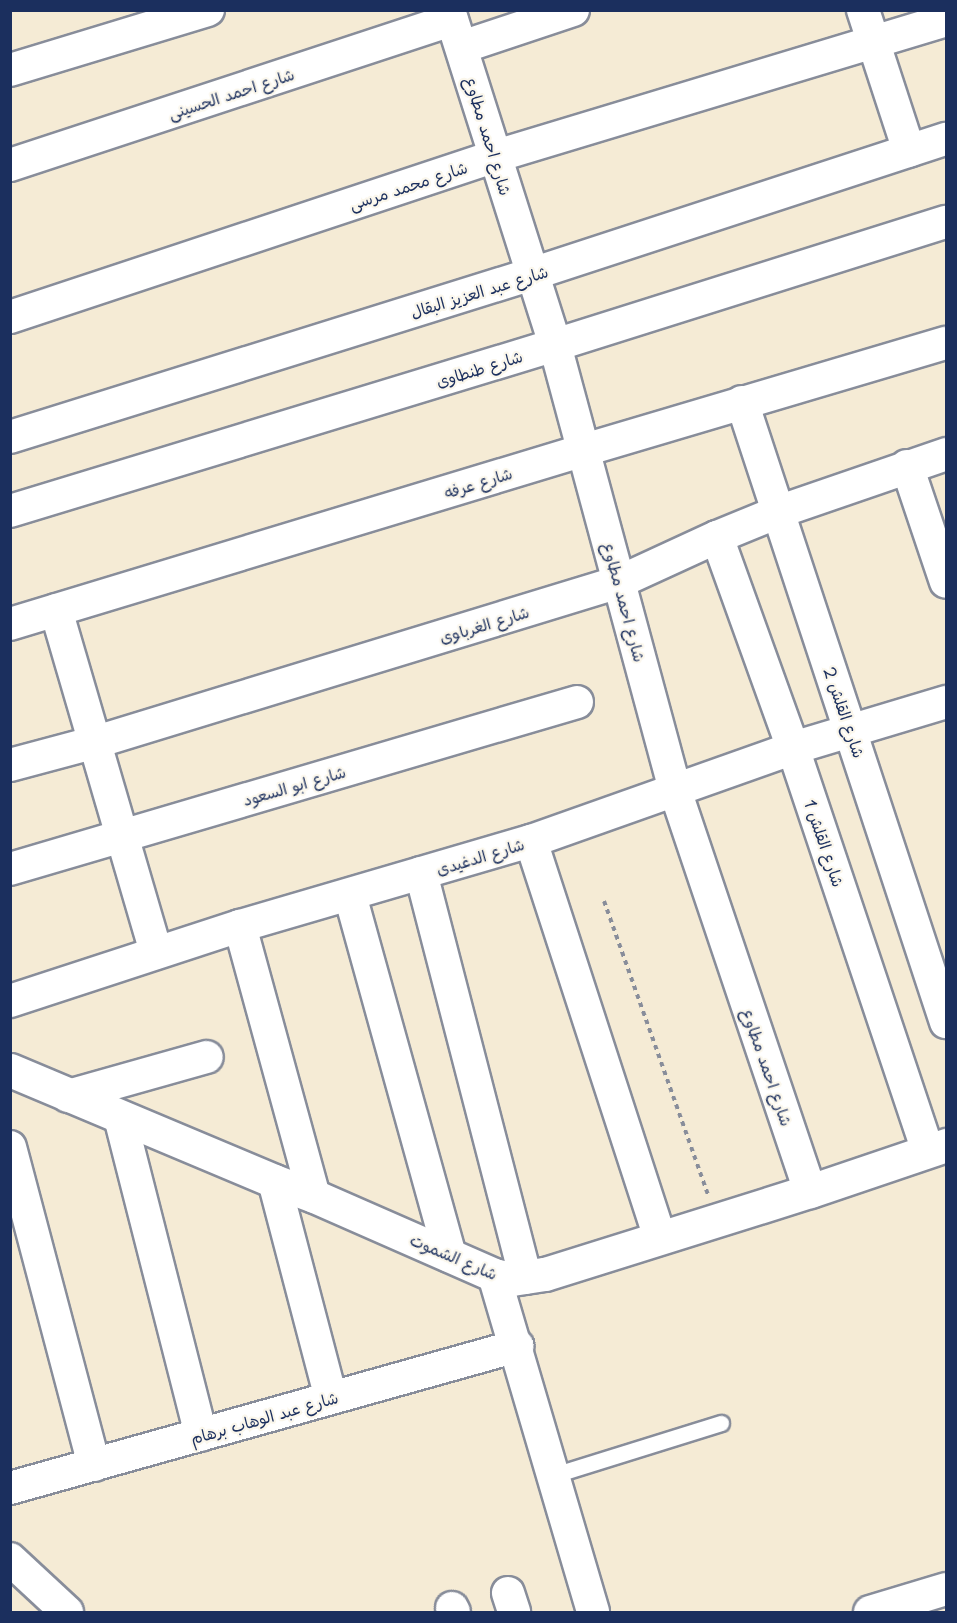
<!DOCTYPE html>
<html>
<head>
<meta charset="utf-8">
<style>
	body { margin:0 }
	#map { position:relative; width:957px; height:1623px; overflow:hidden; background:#f5ebd5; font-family:"Playpen Sans","Playpen Sans Arabic",sans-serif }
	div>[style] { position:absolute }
	.path>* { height:4px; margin-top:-2px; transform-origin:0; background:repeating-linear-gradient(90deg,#888d9a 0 4.5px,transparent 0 9px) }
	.roads { filter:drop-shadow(2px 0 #888d9a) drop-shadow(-2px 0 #888d9a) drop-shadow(0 2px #888d9a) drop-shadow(0 -2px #888d9a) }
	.service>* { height:15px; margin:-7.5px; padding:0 7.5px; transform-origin:7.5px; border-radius:7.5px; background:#fff }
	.minor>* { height:32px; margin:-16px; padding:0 16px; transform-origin:16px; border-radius:16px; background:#fff }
	.tertiary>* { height:33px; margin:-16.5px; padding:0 16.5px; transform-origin:16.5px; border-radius:16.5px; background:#fff }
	span { translate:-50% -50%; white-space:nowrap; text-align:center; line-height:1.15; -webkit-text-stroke:4.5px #fbf7ec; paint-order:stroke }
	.street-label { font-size:16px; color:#1b2f5e }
	.frame { position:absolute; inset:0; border:12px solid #1b2f5e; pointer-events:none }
</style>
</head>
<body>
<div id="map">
	<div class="path">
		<div style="left:604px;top:901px;width:311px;rotate:70.5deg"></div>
	</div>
	<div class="roads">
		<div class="service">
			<div style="left:554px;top:1475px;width:175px;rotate:-17.3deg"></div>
		</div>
		<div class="minor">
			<div style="left:449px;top:10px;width:351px;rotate:72.4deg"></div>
			<div style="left:555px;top:345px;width:461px;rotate:74.9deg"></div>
			<div style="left:675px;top:790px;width:423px;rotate:71.4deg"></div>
			<div style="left:863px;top:10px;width:148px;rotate:71.9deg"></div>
			<div style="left:462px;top:47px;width:117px;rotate:-18.4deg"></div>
			<div style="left:10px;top:70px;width:207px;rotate:-16.9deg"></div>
			<div style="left:10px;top:165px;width:465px;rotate:-18.2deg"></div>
			<div style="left:10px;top:317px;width:512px;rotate:-18.33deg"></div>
			<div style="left:496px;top:156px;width:470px;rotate:-16.8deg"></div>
			<div style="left:742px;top:402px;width:653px;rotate:71.79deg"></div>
			<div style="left:10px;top:437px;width:547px;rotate:-17.34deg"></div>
			<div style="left:532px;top:274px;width:435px;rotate:-18.1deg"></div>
			<div style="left:907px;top:466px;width:122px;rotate:71.4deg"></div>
			<div style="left:10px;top:511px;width:570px;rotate:-16.94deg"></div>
			<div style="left:555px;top:345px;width:410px;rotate:-17.5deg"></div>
			<div style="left:717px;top:537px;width:224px;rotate:70.2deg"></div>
			<div style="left:793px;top:748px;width:425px;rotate:71.5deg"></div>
			<div style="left:56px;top:610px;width:357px;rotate:73.7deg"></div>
			<div style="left:10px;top:624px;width:600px;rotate:-16.86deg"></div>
			<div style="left:584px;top:450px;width:377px;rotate:-16.5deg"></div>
			<div style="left:10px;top:765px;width:89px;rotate:-15deg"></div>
			<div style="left:96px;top:742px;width:547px;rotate:-17.01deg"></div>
			<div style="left:619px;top:582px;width:108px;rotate:-24.7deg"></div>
			<div style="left:717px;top:537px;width:66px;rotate:-22.3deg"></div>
			<div style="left:778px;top:512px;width:178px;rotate:-19deg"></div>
			<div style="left:531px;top:841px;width:417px;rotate:72deg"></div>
			<div style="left:10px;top:869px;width:591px;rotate:-16.41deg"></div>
			<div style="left:421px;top:873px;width:418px;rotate:75.5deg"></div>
			<div style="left:350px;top:895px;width:375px;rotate:74.5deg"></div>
			<div style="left:240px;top:926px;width:280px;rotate:74.7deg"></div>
			<div style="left:10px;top:1001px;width:242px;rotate:-18.1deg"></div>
			<div style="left:240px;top:926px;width:303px;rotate:-16.3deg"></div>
			<div style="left:531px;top:841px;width:278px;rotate:-19.5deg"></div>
			<div style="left:793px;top:748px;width:160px;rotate:-16.7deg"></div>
			<div style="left:68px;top:1096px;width:144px;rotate:-15.7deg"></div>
			<div style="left:120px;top:1117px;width:328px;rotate:75.7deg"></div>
			<div style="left:10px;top:1147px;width:329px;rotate:75.2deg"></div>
			<div style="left:274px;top:1181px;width:224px;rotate:75.3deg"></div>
			<div style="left:494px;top:1275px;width:351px;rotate:73.6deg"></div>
			<div style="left:10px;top:1488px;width:527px;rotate:-15.65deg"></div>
			<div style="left:10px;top:1559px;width:78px;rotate:42.9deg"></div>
			<div style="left:508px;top:1593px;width:20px;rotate:72deg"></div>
			<div style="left:452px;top:1608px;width:4px;rotate:63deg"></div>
			<div style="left:870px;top:1612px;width:79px;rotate:-16.8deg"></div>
		</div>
		<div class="tertiary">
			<div style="left:10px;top:1070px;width:286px;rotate:22.8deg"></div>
			<div style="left:274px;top:1181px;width:43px;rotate:20.6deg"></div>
			<div style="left:314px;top:1196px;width:197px;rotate:23.7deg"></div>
			<div style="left:494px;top:1275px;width:18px;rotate:13deg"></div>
			<div style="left:512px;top:1279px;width:33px;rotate:-9deg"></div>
			<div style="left:545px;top:1274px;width:278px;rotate:-17.4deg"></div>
			<div style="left:810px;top:1191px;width:144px;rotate:-18.7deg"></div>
		</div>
	</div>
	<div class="street-label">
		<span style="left:231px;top:93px;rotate:-18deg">شارع احمد الحسينى</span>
		<span style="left:489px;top:136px;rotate:73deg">شارع احمد مطاوع</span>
		<span style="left:408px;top:185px;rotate:-18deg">شارع محمد مرسى</span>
		<span style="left:479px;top:291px;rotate:-17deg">شارع عبد العزيز البقال</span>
		<span style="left:479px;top:368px;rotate:-17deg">شارع طنطاوى</span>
		<span style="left:478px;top:482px;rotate:-17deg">شارع عرفه</span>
		<span style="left:625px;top:602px;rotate:75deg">شارع احمد مطاوع</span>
		<span style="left:484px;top:624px;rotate:-17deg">شارع الغرباوى</span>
		<span style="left:845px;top:712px;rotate:71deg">شارع القلش 2</span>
		<span style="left:294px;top:785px;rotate:-16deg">شارع ابو السعود</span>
		<span style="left:825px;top:843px;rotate:71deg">شارع القلش 1</span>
		<span style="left:480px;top:856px;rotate:-17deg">شارع الدغيدى</span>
		<span style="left:768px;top:1067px;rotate:71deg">شارع احمد مطاوع</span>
		<span style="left:454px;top:1256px;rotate:23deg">شارع الشموت</span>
		<span style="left:264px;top:1417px;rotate:-16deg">شارع عبد الوهاب برهام</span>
	</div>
	<div class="frame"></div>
</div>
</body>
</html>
